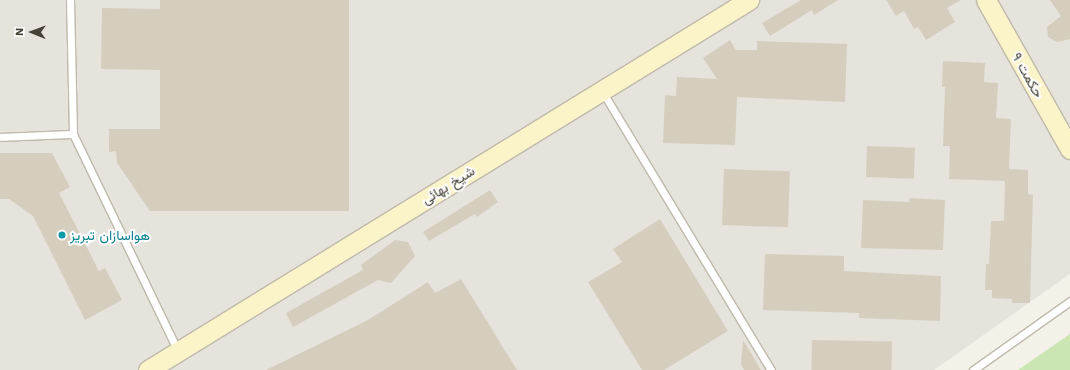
<!DOCTYPE html>
<html>
<head>
<meta charset="utf-8">
<style>
	body { margin:0 }
	#map { position:relative; width:1070px; height:370px; overflow:hidden; background:#f3f1e8; font-family:"Work Sans",Vazirmatn,sans-serif }
	div>[style] { position:absolute }
	.industrial>* { inset:0; background:#e6e3dd }
	.green>* { inset:0; background:#cbe6b3 }
	.building>* { inset:0; background:#d5cebe; transform-origin:0 0 }
	.roads { filter:drop-shadow(1px 0 #bfb9ab) drop-shadow(-1px 0 #bfb9ab) drop-shadow(0 1px #bfb9ab) drop-shadow(0 -1px #bfb9ab) }
	.lane>* { height:7px; margin:-3.5px; padding:0 3.5px; transform-origin:3.5px; border-radius:3.5px; background:#fff }
	.secondary>* { height:19px; margin:-9.5px; padding:0 9.5px; transform-origin:9.5px; border-radius:9.5px; background:#fcf4c9 }
	.dots>* { width:11px; height:11px; translate:-50% -50%; box-sizing:border-box; border:2px solid #fff; border-radius:50% }
	span { translate:-50% -50%; white-space:nowrap; text-align:center; line-height:1.15; -webkit-text-stroke:4px #fff; paint-order:stroke }
	.street-label { font-size:14px; color:#474237 }
	.culture-label { font-size:14px; color:#0d838f }
	.left { translate:0 -50%; text-align:left }
	.north { position:absolute; left:12px; top:12px; width:40px; height:40px; -webkit-text-stroke:3px #fff; paint-order:stroke; rotate:271deg; font-size:11px; font-weight:700; line-height:16px; text-align:center; color:#474237 }
	.north::after { content:''; display:block; margin:auto; width:14px; height:18px; background:#474237; clip-path:polygon(50% 0,100% 100%,50% 72%,0 100%) }
</style>
</head>
<body>
<div id="map">
	<div class="industrial">
		<div style="clip-path:polygon(0 0,1070px 0,1070px 274px,934px 370px,0 370px)"></div>
	</div>
	<div class="green">
		<div style="clip-path:polygon(1070px 334px,1070px 370px,1018px 370px)"></div>
	</div>
	<div class="building">
		<div style="clip-path:polygon(160px 0,349px 0,349px 211px,150px 211px,117px 163px,116px 151px,109px 152px,109px 129px,160px 129px,160px 70px,101px 69px,102px 8px,160px 9px)"></div>
		<div style="clip-path:polygon(801px 0,838px 0,814px 15px,812px 10px,770px 36px,762px 23px)"></div>
		<div style="clip-path:polygon(886px 0,961px 0,947px 8px,955px 22px,926px 40px,918px 27px,914px 29px,904px 11px,896px 16px)"></div>
		<div style="clip-path:polygon(1050px 0,1070px 0,1070px 39px,1057px 42px,1048px 37px,1047px 27px,1061px 16px)"></div>
		<div style="clip-path:polygon(730px 40px,736px 50px,757px 50px,757px 41px,847px 44px,845px 102px,737px 97px,735px 145px,663px 143px,665px 95px,676px 96px,677px 77px,717px 79px,703px 58px)"></div>
		<div style="clip-path:polygon(943px 61px,985px 63px,984px 82px,998px 83px,996px 118px,1011px 119px,1009px 169px,1028px 170px,1028px 194px,1033px 195px,1030px 303px,1012px 303px,1012px 299px,992px 298px,992px 290px,985px 290px,986px 264px,989px 264px,991px 221px,1004px 221px,1005px 181px,949px 179px,950px 146px,943px 146px,945px 87px,942px 87px)"></div>
		<div style="left:867px;top:146px;width:48px;height:31px;rotate:2deg"></div>
		<div style="clip-path:polygon(0 153px,52px 153px,70px 187px,59px 193px,99px 271px,105px 268px,122px 300px,85px 320px,33px 216px,9px 199px,0 199px)"></div>
		<div style="left:724px;top:169px;width:66px;height:56px;rotate:2deg"></div>
		<div style="clip-path:polygon(490px 190px,498px 202px,477px 217px,475px 214px,429px 241px,423px 232px)"></div>
		<div style="clip-path:polygon(910px 198px,945px 200px,943px 250px,861px 248px,863px 200px,909px 202px)"></div>
		<div style="clip-path:polygon(660px 219px,728px 331px,664px 370px,642px 370px,588px 282px,622px 262px,613px 249px)"></div>
		<div style="clip-path:polygon(395px 240px,408px 242px,415px 256px,391px 283px,378px 280px,293px 327px,286px 313px,363px 270px,361px 265px)"></div>
		<div style="clip-path:polygon(765px 254px,844px 256px,844px 271px,941px 276px,940px 321px,859px 318px,859px 313px,763px 310px)"></div>
		<div style="clip-path:polygon(461px 279px,517px 370px,266px 370px,368px 320px,428px 282px,435px 293px)"></div>
		<div style="clip-path:polygon(743px 340px,761px 370px,744px 370px,741px 364px)"></div>
		<div style="left:812px;top:340px;width:80px;height:30px;rotate:1deg"></div>
	</div>
	<div class="roads">
		<div class="lane">
			<div style="left:70px;top:0;width:134px;rotate:88.7deg"></div>
			<div style="left:73px;top:134px;width:241px;rotate:64.2deg"></div>
			<div style="left:602px;top:91px;width:326px;rotate:58.8deg"></div>
			<div style="left:0;top:137px;width:73px;rotate:-2.4deg"></div>
			<div style="left:973px;top:370px;width:119px;rotate:-35.4deg"></div>
		</div>
		<div class="secondary">
			<div style="left:986px;top:0;width:171px;rotate:60.6deg"></div>
			<div style="left:148px;top:370px;width:706px;rotate:-31.62deg"></div>
		</div>
	</div>
	<div class="dots">
		<div style="left:62px;top:235px;background:#0f9aa8"></div>
	</div>
	<div class="street-label">
		<span style="left:1028px;top:75px;rotate:61deg">حکمت ۹</span>
		<span style="left:448px;top:185px;rotate:-32deg">شیخ بهائی</span>
	</div>
	<div class="culture-label">
		<span class="left" style="left:70px;top:235px">هواسازان تبریز</span>
	</div>
	<div class="north">N</div>
</div>
</body>
</html>
